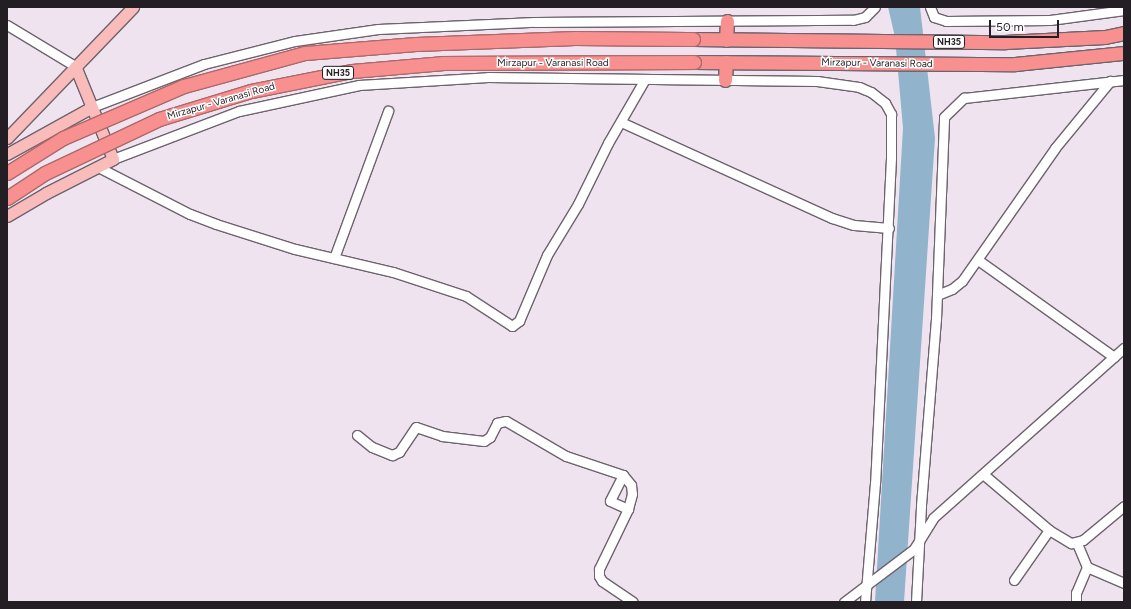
<!DOCTYPE html>
<html>
<head>
<meta charset="utf-8">
<style>
	body { margin:0 }
	#map { position:relative; width:1131px; height:609px; overflow:hidden; background:#efe3ef; font-family:Figtree,sans-serif }
	div>[style] { position:absolute }
	.water>* { inset:0; background:#91b3cb }
	.roads { filter:drop-shadow(1px 0 #6d636d) drop-shadow(-1px 0 #6d636d) drop-shadow(0 1px #6d636d) drop-shadow(0 -1px #6d636d) }
	.minor>* { height:9px; margin:-4.5px; padding:0 4.5px; transform-origin:4.5px; border-radius:4.5px; background:#fff }
	.major>* { height:11px; margin:-5.5px; padding:0 5.5px; transform-origin:5.5px; border-radius:5.5px; background:#fabcbb }
	.highway>* { height:13px; margin:-6.5px; padding:0 6.5px; transform-origin:6.5px; border-radius:6.5px; background:#f7908e }
	.bridges { filter:drop-shadow(1px 0 #ad6869) drop-shadow(-1px 0 #ad6869) drop-shadow(0 1px #ad6869) drop-shadow(0 -1px #ad6869) }
	.highway-bridge>* { height:13px; margin:-6.5px; padding:0 6.5px; transform-origin:6.5px; border-radius:6.5px; background:#f7908e }
	span { translate:-50% -50%; white-space:nowrap; text-align:center; line-height:1.15; -webkit-text-stroke:3px #fff; paint-order:stroke }
	.shield-label span { padding:1px 3px; background:#fff; border:1px solid; border-radius:3px; -webkit-text-stroke-width:0 }
	.shield-label { font-size:9px; color:#231e23; font-weight:700 }
	.street-label { font-size:10px; color:#231e23 }
	.frame { position:absolute; inset:0; border:8px solid #231e23; pointer-events:none }
	.scale { position:absolute; left:989px; top:20px; width:70px; height:18px; box-sizing:border-box; border:2px solid #231e23; border-top:0; padding-left:5px; font-size:12px; line-height:14px; white-space:nowrap; color:#231e23; -webkit-text-stroke:3px #fff; paint-order:stroke }
</style>
</head>
<body>
<div id="map">
	<div class="water">
		<div style="clip-path:polygon(888px 7px,920px 7px,935px 138px,904px 602px,875px 602px,903px 128px,895px 37px)"></div>
	</div>
	<div class="roads">
		<div class="minor">
			<div style="left:930px;top:7px;width:11px;rotate:68deg"></div>
			<div style="left:934px;top:17px;width:13px;rotate:18deg"></div>
			<div style="left:946px;top:21px;width:104px;rotate:-0.6deg"></div>
			<div style="left:1050px;top:20px;width:75px;rotate:-7.7deg"></div>
			<div style="left:7px;top:25px;width:79px;rotate:31.1deg"></div>
			<div style="left:92px;top:107px;width:120px;rotate:-21deg"></div>
			<div style="left:204px;top:64px;width:94px;rotate:-14.2deg"></div>
			<div style="left:295px;top:41px;width:84px;rotate:-8.2deg"></div>
			<div style="left:378px;top:29px;width:157px;rotate:-2.6deg"></div>
			<div style="left:535px;top:22px;width:318px;rotate:-0.4deg"></div>
			<div style="left:853px;top:20px;width:12px;rotate:-14deg"></div>
			<div style="left:865px;top:17px;width:14px;rotate:-45deg"></div>
			<div style="left:621px;top:122px;width:232px;rotate:24.5deg"></div>
			<div style="left:832px;top:218px;width:23px;rotate:18deg"></div>
			<div style="left:854px;top:225px;width:35px;rotate:5deg"></div>
			<div style="left:113px;top:159px;width:135px;rotate:-20.9deg"></div>
			<div style="left:239px;top:111px;width:123px;rotate:-12.2deg"></div>
			<div style="left:359px;top:85px;width:129px;rotate:-3.5deg"></div>
			<div style="left:488px;top:77px;width:329px;rotate:0.7deg"></div>
			<div style="left:817px;top:81px;width:42px;rotate:8.1deg"></div>
			<div style="left:859px;top:87px;width:13px;rotate:23deg"></div>
			<div style="left:871px;top:92px;width:18px;rotate:38deg"></div>
			<div style="left:885px;top:103px;width:13px;rotate:61deg"></div>
			<div style="left:891px;top:114px;width:44px;rotate:90deg"></div>
			<div style="left:891px;top:158px;width:325px;rotate:92.8deg"></div>
			<div style="left:875px;top:483px;width:119px;rotate:94.8deg"></div>
			<div style="left:98px;top:167px;width:103px;rotate:27.1deg"></div>
			<div style="left:190px;top:214px;width:28px;rotate:21deg"></div>
			<div style="left:216px;top:224px;width:83px;rotate:17.6deg"></div>
			<div style="left:295px;top:249px;width:101px;rotate:13.2deg"></div>
			<div style="left:393px;top:272px;width:77px;rotate:18.2deg"></div>
			<div style="left:466px;top:296px;width:55px;rotate:33.1deg"></div>
			<div style="left:512px;top:326px;width:9px;rotate:-36deg"></div>
			<div style="left:519px;top:321px;width:72px;rotate:-67deg"></div>
			<div style="left:547px;top:255px;width:60px;rotate:-58.7deg"></div>
			<div style="left:578px;top:204px;width:68px;rotate:-63.8deg"></div>
			<div style="left:608px;top:143px;width:74px;rotate:-60deg"></div>
			<div style="left:334px;top:258px;width:157px;rotate:-69.8deg"></div>
			<div style="left:978px;top:260px;width:167px;rotate:35.5deg"></div>
			<div style="left:937px;top:295px;width:16px;rotate:-22deg"></div>
			<div style="left:952px;top:289px;width:13px;rotate:-39deg"></div>
			<div style="left:962px;top:281px;width:162px;rotate:-55deg"></div>
			<div style="left:1055px;top:148px;width:87px;rotate:-50.6deg"></div>
			<div style="left:357px;top:435px;width:19px;rotate:39deg"></div>
			<div style="left:372px;top:447px;width:22px;rotate:22deg"></div>
			<div style="left:392px;top:455px;width:8px;rotate:-23deg"></div>
			<div style="left:399px;top:452px;width:30px;rotate:-56deg"></div>
			<div style="left:416px;top:427px;width:28px;rotate:19deg"></div>
			<div style="left:442px;top:436px;width:42px;rotate:6.8deg"></div>
			<div style="left:484px;top:441px;width:7px;rotate:-34deg"></div>
			<div style="left:490px;top:437px;width:16px;rotate:-63deg"></div>
			<div style="left:497px;top:423px;width:9px;rotate:-13deg"></div>
			<div style="left:506px;top:421px;width:69px;rotate:30.3deg"></div>
			<div style="left:566px;top:456px;width:60px;rotate:18.4deg"></div>
			<div style="left:623px;top:475px;width:13px;rotate:51deg"></div>
			<div style="left:631px;top:485px;width:9px;rotate:84deg"></div>
			<div style="left:632px;top:494px;width:16px;rotate:105deg"></div>
			<div style="left:628px;top:509px;width:67px;rotate:115.8deg"></div>
			<div style="left:599px;top:569px;width:7px;rotate:90deg"></div>
			<div style="left:599px;top:576px;width:6px;rotate:59deg"></div>
			<div style="left:602px;top:581px;width:37px;rotate:34deg"></div>
			<div style="left:983px;top:474px;width:87px;rotate:40.3deg"></div>
			<div style="left:1049px;top:530px;width:26px;rotate:31deg"></div>
			<div style="left:1071px;top:543px;width:12px;rotate:-14deg"></div>
			<div style="left:1083px;top:540px;width:53px;rotate:-39.7deg"></div>
			<div style="left:623px;top:475px;width:29px;rotate:117deg"></div>
			<div style="left:610px;top:501px;width:20px;rotate:24deg"></div>
			<div style="left:1087px;top:567px;width:40px;rotate:23.4deg"></div>
			<div style="left:1014px;top:580px;width:61px;rotate:-55deg"></div>
			<div style="left:844px;top:602px;width:88px;rotate:-37.1deg"></div>
			<div style="left:914px;top:549px;width:36px;rotate:-58deg"></div>
			<div style="left:933px;top:518px;width:256px;rotate:-41.7deg"></div>
			<div style="left:916px;top:602px;width:97px;rotate:-87deg"></div>
			<div style="left:921px;top:505px;width:187px;rotate:-85.4deg"></div>
			<div style="left:936px;top:319px;width:202px;rotate:-87.7deg"></div>
			<div style="left:944px;top:117px;width:28px;rotate:-44deg"></div>
			<div style="left:964px;top:98px;width:161px;rotate:-6.4deg"></div>
			<div style="left:1076px;top:602px;width:9px;rotate:-90deg"></div>
			<div style="left:1076px;top:593px;width:28px;rotate:-67deg"></div>
			<div style="left:1087px;top:567px;width:26px;rotate:-113deg"></div>
		</div>
		<div class="major">
			<div style="left:7px;top:138px;width:182px;rotate:-46.1deg"></div>
			<div style="left:7px;top:154px;width:97px;rotate:-28.9deg"></div>
			<div style="left:7px;top:216px;width:45px;rotate:-30.5deg"></div>
			<div style="left:46px;top:193px;width:75px;rotate:-26.9deg"></div>
			<div style="left:113px;top:159px;width:100px;rotate:-112.2deg"></div>
		</div>
		<div class="highway">
			<div style="left:693px;top:39px;width:312px;rotate:0.6deg"></div>
			<div style="left:1005px;top:42px;width:100px;rotate:-2.9deg"></div>
			<div style="left:1105px;top:37px;width:19px;rotate:-12deg"></div>
			<div style="left:726px;top:40px;width:19px;rotate:-87deg"></div>
			<div style="left:694px;top:62px;width:321px;rotate:0.4deg"></div>
			<div style="left:1015px;top:64px;width:110px;rotate:-5.8deg"></div>
			<div style="left:725px;top:80px;width:18px;rotate:-87deg"></div>
		</div>
	</div>
	<div class="bridges">
		<div class="highway-bridge">
			<div style="left:7px;top:173px;width:66px;rotate:-32deg"></div>
			<div style="left:63px;top:138px;width:132px;rotate:-23.3deg"></div>
			<div style="left:184px;top:86px;width:125px;rotate:-15.3deg"></div>
			<div style="left:305px;top:53px;width:111px;rotate:-4.6deg"></div>
			<div style="left:416px;top:44px;width:159px;rotate:-2.2deg"></div>
			<div style="left:575px;top:38px;width:118px;rotate:0.5deg"></div>
			<div style="left:7px;top:198px;width:45px;rotate:-33.3deg"></div>
			<div style="left:45px;top:173px;width:126px;rotate:-25.3deg"></div>
			<div style="left:159px;top:119px;width:96px;rotate:-16.9deg"></div>
			<div style="left:251px;top:91px;width:103px;rotate:-11.2deg"></div>
			<div style="left:352px;top:71px;width:92px;rotate:-5deg"></div>
			<div style="left:444px;top:63px;width:250px;rotate:-0.2deg"></div>
		</div>
	</div>
	<div class="shield-label">
		<span style="left:949px;top:42px">NH35</span>
		<span style="left:338px;top:73px">NH35</span>
	</div>
	<div class="street-label">
		<span style="left:553px;top:63px">Mirzapur - Varanasi Road</span>
		<span style="left:877px;top:63px;rotate:1deg">Mirzapur - Varanasi Road</span>
		<span style="left:221px;top:101px;rotate:-16deg">Mirzapur - Varanasi Road</span>
	</div>
	<div class="frame"></div>
	<div class="scale">50 m</div>
</div>
</body>
</html>
